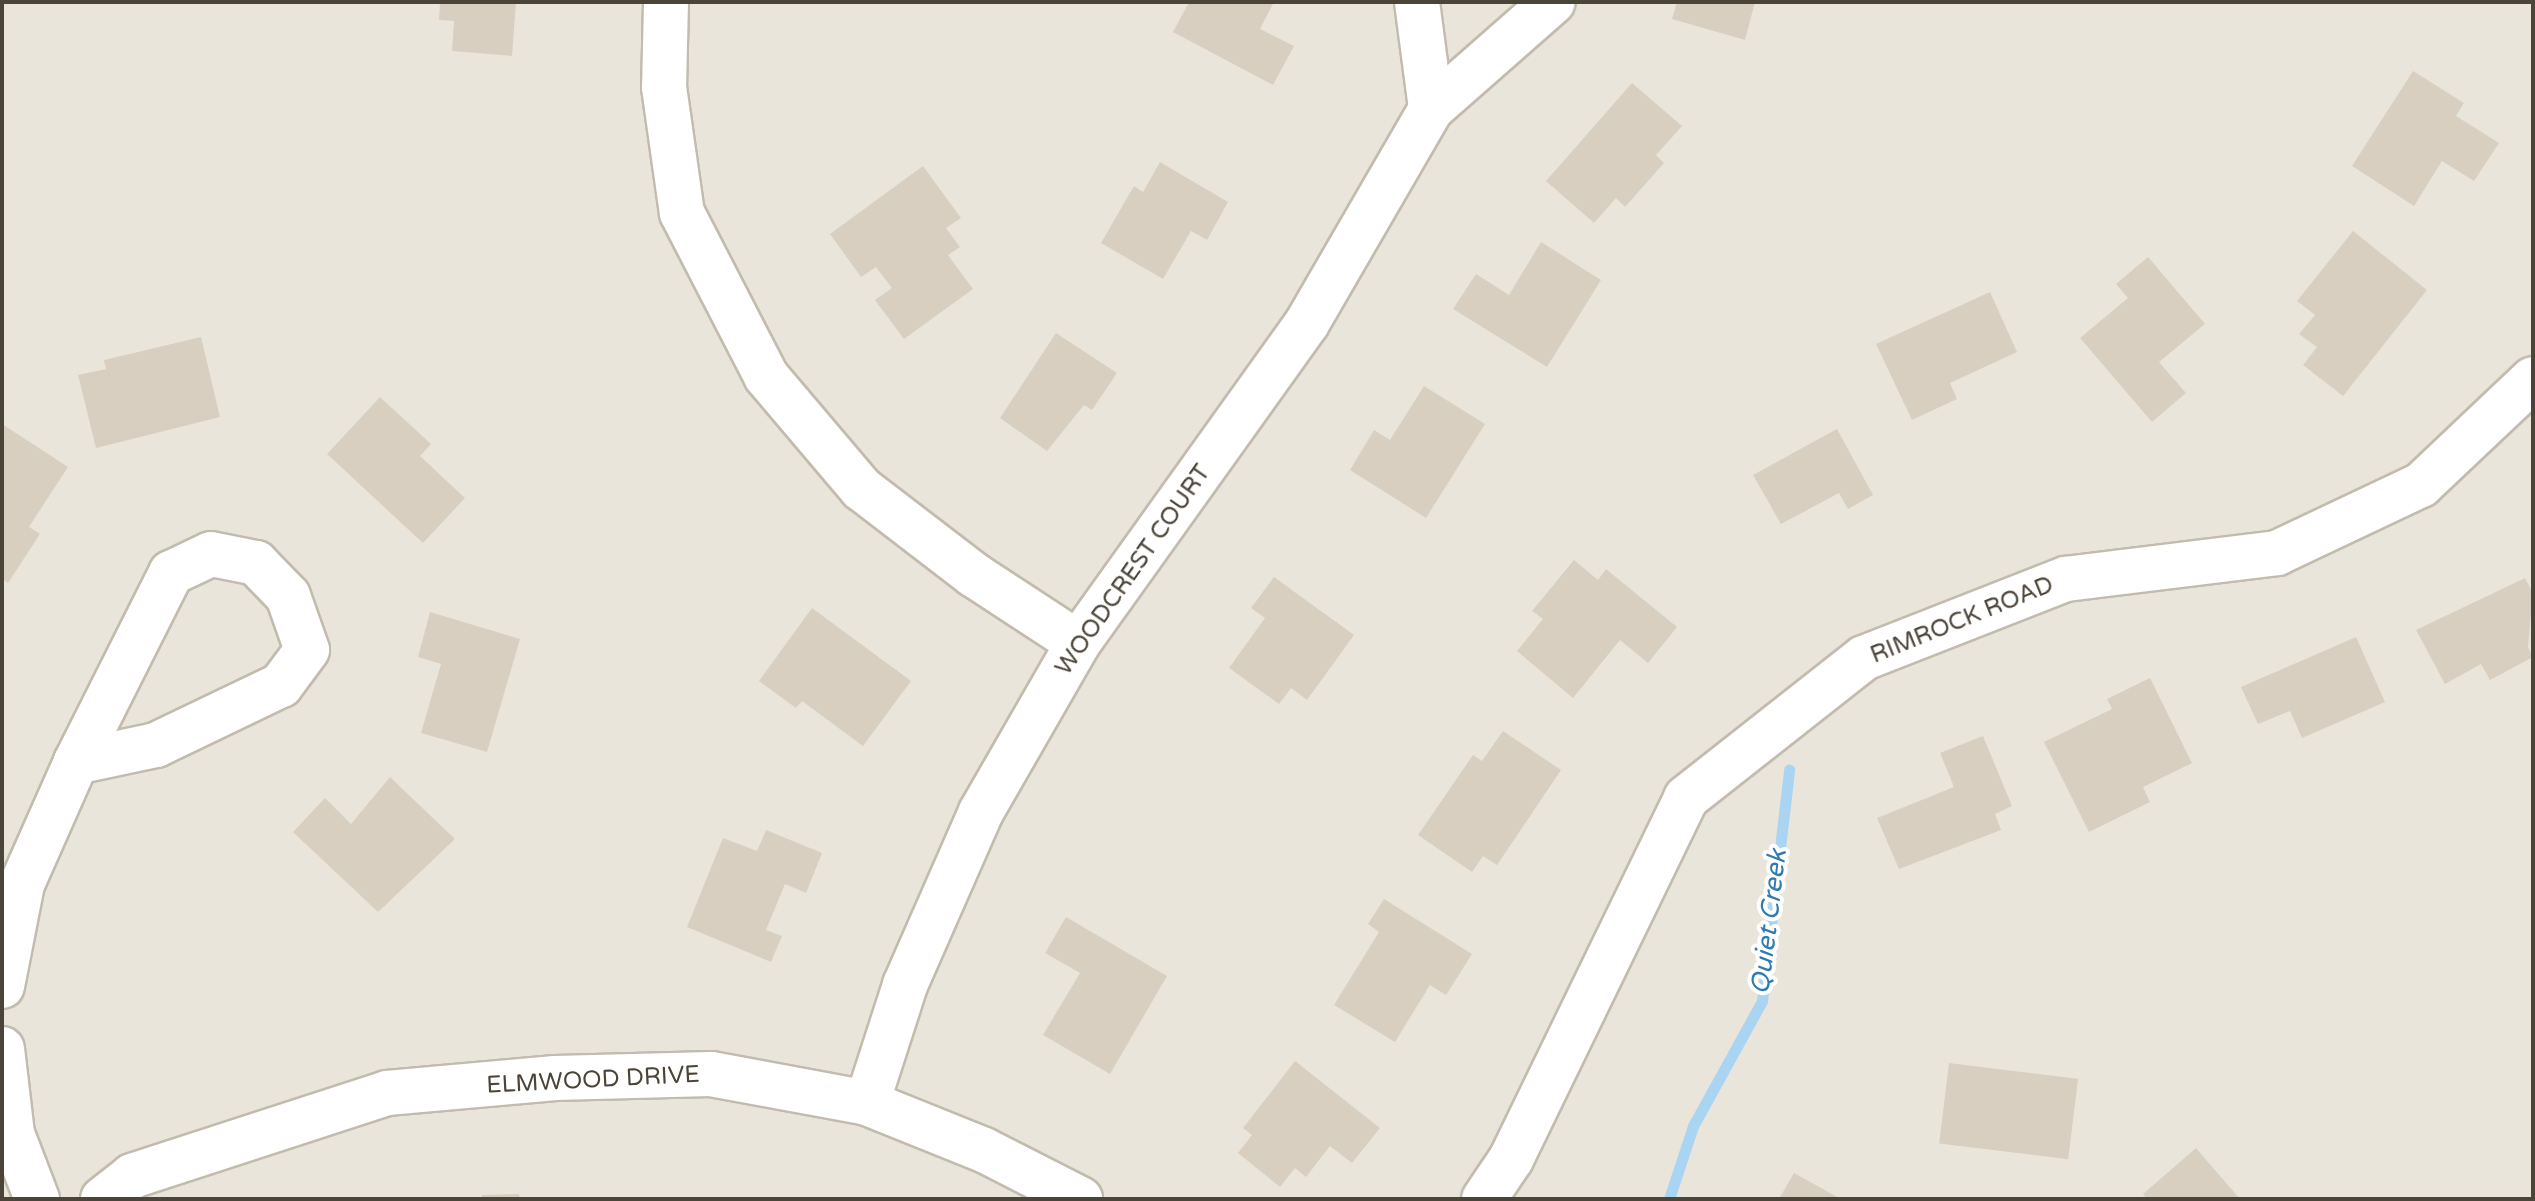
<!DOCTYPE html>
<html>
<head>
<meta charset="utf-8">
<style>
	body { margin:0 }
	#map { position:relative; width:2535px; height:1201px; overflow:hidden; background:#f6f3ec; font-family:"Varela Round",sans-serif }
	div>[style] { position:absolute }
	.residential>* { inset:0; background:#eae5da; transform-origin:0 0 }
	.stream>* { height:11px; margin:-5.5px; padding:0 5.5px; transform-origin:5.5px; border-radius:5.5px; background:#a9d4f2 }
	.building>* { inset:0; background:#d8cfc1; transform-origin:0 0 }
	.roads { filter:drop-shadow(2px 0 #c2bbae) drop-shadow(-2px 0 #c2bbae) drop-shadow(0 2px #c2bbae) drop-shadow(0 -2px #c2bbae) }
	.minor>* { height:44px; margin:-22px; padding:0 22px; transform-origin:22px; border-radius:22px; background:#fff }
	span { translate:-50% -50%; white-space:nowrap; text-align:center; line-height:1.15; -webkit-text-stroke:8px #fff; paint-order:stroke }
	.street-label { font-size:24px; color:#4b4439 }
	.water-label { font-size:26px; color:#2e7ab2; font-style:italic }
	.frame { position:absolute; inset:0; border:4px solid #4b4439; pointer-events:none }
</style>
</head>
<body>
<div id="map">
	<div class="residential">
		<div style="left:2px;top:2px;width:2531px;height:1197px"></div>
	</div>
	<div class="stream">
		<div style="left:1669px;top:1199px;width:77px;rotate:-71.8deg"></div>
		<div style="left:1693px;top:1126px;width:143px;rotate:-61.1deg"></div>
		<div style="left:1762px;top:1001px;width:233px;rotate:-83.3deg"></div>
	</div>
	<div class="building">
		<div style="clip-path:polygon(440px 2px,516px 2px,512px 56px,452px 51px,454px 21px,439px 20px)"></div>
		<div style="clip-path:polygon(1189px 2px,1274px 2px,1260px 29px,1294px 46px,1273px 85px,1173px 32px)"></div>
		<div style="clip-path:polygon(1677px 2px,1755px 2px,1745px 40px,1672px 19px)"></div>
		<div style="clip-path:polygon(2413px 71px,2464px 103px,2456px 116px,2499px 143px,2474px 181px,2442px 161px,2414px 206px,2352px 166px)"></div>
		<div style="clip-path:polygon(1632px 83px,1682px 126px,1656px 155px,1664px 163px,1625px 207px,1616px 198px,1594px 223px,1546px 181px)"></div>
		<div style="clip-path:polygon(1160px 162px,1228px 202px,1207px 240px,1191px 231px,1163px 279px,1101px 243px,1134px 186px,1143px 192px)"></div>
		<div style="clip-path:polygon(923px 166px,961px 218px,946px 228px,960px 247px,948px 255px,973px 289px,904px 339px,875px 300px,892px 288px,876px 267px,861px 277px,830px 234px)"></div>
		<div style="clip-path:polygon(2353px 231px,2427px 290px,2343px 396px,2303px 365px,2317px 347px,2299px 334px,2315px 315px,2297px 301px)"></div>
		<div style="clip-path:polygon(1541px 242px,1601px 280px,1547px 367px,1453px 309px,1476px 274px,1509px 295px)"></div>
		<div style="clip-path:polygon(2148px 257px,2205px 324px,2159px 362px,2186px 393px,2152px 422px,2080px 338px,2128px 298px,2116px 284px)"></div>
		<div style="clip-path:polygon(1990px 292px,2017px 352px,1950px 383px,1957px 399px,1912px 420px,1876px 344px)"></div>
		<div style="clip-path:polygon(1056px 333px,1117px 373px,1092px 410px,1084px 405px,1047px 451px,1000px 418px)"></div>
		<div style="clip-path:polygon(201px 337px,220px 417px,96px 448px,78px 375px,106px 369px,104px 360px)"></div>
		<div style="clip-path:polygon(1424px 386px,1485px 424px,1426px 518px,1350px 470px,1374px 430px,1390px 440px)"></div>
		<div style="clip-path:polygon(380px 397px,431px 444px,420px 456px,465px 498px,423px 543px,327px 454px)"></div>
		<div style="clip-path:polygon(2px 424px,68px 467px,29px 527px,40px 534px,8px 583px,2px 579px)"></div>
		<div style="clip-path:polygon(1837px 429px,1873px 495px,1848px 509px,1839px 493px,1781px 524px,1753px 475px)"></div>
		<div style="clip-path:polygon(1574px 560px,1598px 580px,1606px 569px,1677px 627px,1648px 663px,1620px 640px,1573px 698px,1517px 651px,1543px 619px,1532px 611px)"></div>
		<div style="clip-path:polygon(1274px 577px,1354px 635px,1307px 700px,1291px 688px,1279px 704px,1229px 668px,1265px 618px,1251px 608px)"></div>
		<div style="clip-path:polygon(2525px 578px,2533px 593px,2528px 647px,2533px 657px,2490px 680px,2481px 664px,2445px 684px,2416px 630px)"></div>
		<div style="clip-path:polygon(812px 608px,911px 681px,863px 746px,802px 701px,796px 708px,759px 681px)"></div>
		<div style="clip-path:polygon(430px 612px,520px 639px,487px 752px,421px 733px,441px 664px,418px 657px)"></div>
		<div style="clip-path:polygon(2356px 637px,2385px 702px,2302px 738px,2290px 711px,2258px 724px,2241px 687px)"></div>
		<div style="clip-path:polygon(2150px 678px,2192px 763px,2143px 787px,2150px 802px,2089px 832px,2044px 742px,2112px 709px,2107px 699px)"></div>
		<div style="clip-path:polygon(1503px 731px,1561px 770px,1497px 865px,1483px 856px,1472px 872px,1418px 835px,1473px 755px,1482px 761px)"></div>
		<div style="clip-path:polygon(1983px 736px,2012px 806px,1995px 814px,2001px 830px,1899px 869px,1877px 818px,1954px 787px,1940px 753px)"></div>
		<div style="clip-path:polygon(390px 777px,455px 839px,378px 912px,293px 832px,325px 798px,351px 824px)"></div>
		<div style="clip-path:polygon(766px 830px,822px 853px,806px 893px,785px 884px,766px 930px,782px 936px,771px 962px,687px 927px,723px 838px,757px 851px)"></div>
		<div style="clip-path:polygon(1384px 899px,1472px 954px,1446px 995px,1430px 985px,1395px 1042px,1334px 1005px,1379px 932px,1368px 924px)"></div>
		<div style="clip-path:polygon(1066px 917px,1167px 976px,1110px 1074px,1043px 1035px,1080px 973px,1045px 953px)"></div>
		<div style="clip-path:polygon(1295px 1061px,1380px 1128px,1352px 1163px,1330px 1146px,1306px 1177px,1295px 1168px,1280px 1187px,1238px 1153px,1252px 1135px,1243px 1128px)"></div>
		<div style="left:1949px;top:1063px;width:130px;height:81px;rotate:7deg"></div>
		<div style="clip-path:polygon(2196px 1148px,2240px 1199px,2147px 1199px,2143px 1194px)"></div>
		<div style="clip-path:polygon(1794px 1173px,1841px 1199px,1779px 1199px)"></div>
		<div style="clip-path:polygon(519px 1194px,520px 1199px,482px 1199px,482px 1195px)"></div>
	</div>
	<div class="roads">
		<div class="minor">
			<div style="left:666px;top:2px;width:85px;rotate:91.3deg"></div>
			<div style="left:664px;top:87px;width:127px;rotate:81.9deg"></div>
			<div style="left:682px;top:213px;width:183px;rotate:62.7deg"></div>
			<div style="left:766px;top:376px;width:148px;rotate:49.7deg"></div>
			<div style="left:862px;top:489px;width:141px;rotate:37.5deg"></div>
			<div style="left:974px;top:575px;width:124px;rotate:33.2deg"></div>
			<div style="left:1417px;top:2px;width:108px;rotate:82.5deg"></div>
			<div style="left:2px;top:986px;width:104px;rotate:-78.9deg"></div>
			<div style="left:22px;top:884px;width:133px;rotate:-66.1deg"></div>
			<div style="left:76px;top:762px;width:212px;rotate:-63.3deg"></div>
			<div style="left:171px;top:573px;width:44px;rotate:-25.4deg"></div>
			<div style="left:211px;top:554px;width:46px;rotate:11.3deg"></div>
			<div style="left:256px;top:563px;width:46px;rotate:45.9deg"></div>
			<div style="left:288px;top:596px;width:57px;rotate:70.6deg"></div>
			<div style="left:307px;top:650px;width:44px;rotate:126.6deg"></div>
			<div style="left:281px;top:685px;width:139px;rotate:154.4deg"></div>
			<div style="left:156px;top:745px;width:82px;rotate:168deg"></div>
			<div style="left:2px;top:1049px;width:86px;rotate:83.3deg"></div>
			<div style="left:12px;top:1134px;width:70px;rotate:69deg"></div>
			<div style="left:867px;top:1103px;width:124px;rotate:-72.1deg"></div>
			<div style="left:905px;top:985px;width:189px;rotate:-66.3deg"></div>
			<div style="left:981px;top:812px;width:195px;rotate:-60.1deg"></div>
			<div style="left:1078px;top:643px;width:393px;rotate:-54.4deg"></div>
			<div style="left:1307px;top:323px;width:247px;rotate:-59.9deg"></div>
			<div style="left:1431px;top:109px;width:162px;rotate:-41.3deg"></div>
			<div style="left:103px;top:1199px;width:37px;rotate:-38deg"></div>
			<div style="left:132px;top:1176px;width:268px;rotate:-18deg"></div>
			<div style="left:387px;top:1093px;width:169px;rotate:-5.1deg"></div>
			<div style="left:555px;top:1078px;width:156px;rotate:-1.5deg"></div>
			<div style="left:711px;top:1074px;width:159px;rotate:10.5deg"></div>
			<div style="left:867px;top:1103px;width:126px;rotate:21.9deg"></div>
			<div style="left:984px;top:1150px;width:108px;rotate:27deg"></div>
			<div style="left:1484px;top:1199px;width:48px;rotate:-56deg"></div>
			<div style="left:1511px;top:1159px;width:401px;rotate:-64.1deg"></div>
			<div style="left:1686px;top:798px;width:226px;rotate:-38.2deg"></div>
			<div style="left:1864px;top:658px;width:217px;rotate:-21.4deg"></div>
			<div style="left:2066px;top:579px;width:213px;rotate:-7deg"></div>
			<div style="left:2277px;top:553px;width:159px;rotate:-25.3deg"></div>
			<div style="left:2421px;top:485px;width:154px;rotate:-43.4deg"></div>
		</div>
	</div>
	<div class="street-label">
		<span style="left:1133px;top:570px;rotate:-55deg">WOODCREST COURT</span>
		<span style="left:1962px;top:620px;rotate:-22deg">RIMROCK ROAD</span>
		<span style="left:593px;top:1080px;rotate:-3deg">ELMWOOD DRIVE</span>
	</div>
	<div class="water-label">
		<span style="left:1769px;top:922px;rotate:-83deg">Quiet Creek</span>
	</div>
	<div class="frame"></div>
</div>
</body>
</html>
